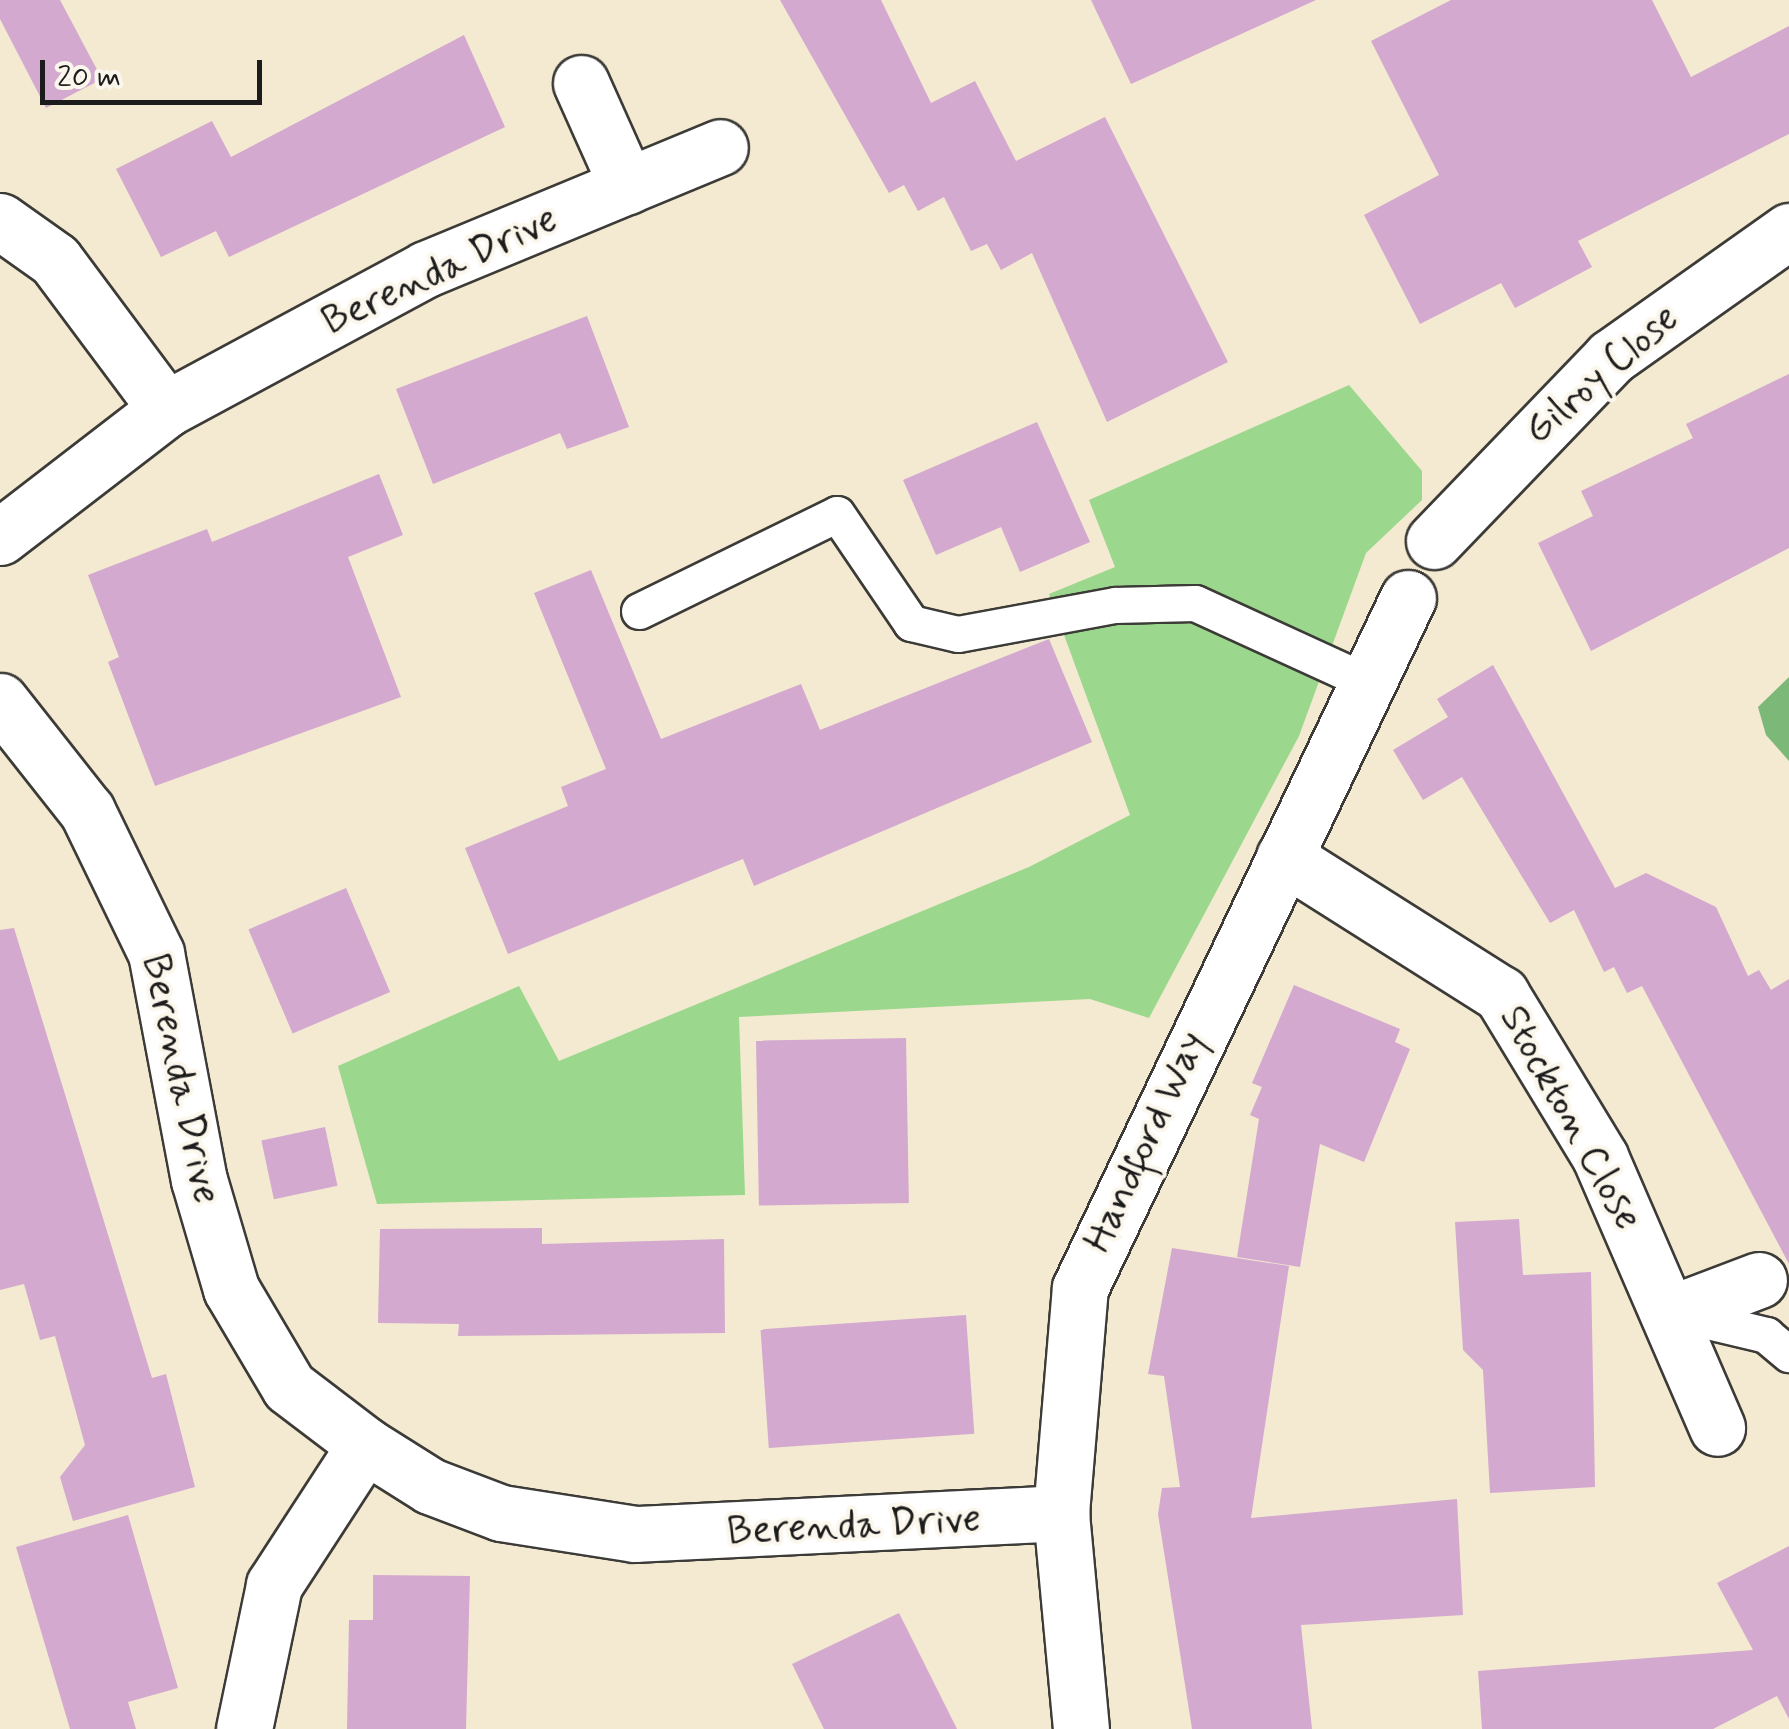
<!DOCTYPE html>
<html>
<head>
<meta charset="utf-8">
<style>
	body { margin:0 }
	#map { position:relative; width:1789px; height:1729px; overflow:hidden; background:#f4e9d1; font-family:Mynerve,sans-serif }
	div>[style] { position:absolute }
	.green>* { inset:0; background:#9bd88d }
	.forest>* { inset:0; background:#7cb878 }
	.building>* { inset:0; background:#d3a9cf; transform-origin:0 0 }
	.roads { filter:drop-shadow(2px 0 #3c3b37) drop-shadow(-2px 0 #3c3b37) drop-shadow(0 2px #3c3b37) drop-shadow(0 -2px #3c3b37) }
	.service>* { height:35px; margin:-17.5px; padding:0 17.5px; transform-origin:17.5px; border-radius:17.5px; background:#fff }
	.minor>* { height:55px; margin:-27.5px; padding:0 27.5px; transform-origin:27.5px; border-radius:27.5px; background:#fff }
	span { translate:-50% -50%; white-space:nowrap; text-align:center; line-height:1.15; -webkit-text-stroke:8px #fbf7ec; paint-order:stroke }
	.street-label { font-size:40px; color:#1c1c1c }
	.scale { position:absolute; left:40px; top:60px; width:222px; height:45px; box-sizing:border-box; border:5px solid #1c1c1c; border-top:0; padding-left:12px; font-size:30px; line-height:35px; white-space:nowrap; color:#1c1c1c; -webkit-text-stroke:8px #fbf7ec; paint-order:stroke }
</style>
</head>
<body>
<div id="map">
	<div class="green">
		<div style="clip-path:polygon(1349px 385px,1422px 471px,1422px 500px,1366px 553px,1299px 736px,1149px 1018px,1090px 999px,739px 1017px,745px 1195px,377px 1204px,338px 1066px,519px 986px,559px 1061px,1029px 867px,1130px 815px,1049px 594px,1115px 567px,1089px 500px)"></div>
	</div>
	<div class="forest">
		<div style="clip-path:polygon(1789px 677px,1789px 761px,1766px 735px,1758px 707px)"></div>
	</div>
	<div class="building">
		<div style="clip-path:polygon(0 0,60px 0,102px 79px,46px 108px,0 19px)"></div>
		<div style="clip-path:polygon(780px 0,881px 0,931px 103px,975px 81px,1016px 161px,1105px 117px,1228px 362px,1107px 422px,1032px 253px,1001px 270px,987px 244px,971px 251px,944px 197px,918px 211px,904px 185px,889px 193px)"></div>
		<div style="clip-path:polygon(1091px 0,1316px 0,1131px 84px)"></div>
		<div style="clip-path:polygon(1451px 0,1652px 0,1691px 77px,1789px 26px,1789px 134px,1578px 241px,1592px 267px,1515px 308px,1501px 283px,1420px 324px,1364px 215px,1439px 175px,1371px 41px)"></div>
		<div style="clip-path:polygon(464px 35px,505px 127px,229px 257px,216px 231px,161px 257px,116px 169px,212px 121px,231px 157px)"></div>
		<div style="clip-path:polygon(587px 316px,629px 427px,567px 449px,560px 433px,433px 484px,396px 389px)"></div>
		<div style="clip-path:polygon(1789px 374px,1789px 548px,1591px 651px,1538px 543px,1593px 516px,1581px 491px,1693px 438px,1686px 424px)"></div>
		<div style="clip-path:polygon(1037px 422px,1090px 542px,1020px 572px,1001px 527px,936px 555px,903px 480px)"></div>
		<div style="clip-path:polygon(379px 474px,403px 535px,348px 557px,401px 697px,155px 786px,108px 662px,119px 657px,88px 575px,207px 529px,212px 542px)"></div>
		<div style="clip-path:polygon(591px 570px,661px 739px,801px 684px,820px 730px,1049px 639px,1092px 742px,754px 886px,743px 859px,508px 954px,465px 848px,568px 806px,561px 787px,606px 769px,534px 593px)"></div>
		<div style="clip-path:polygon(1493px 665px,1615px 888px,1646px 873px,1716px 907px,1748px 976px,1759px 970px,1771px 990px,1789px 979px,1789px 1264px,1642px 986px,1627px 993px,1614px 967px,1604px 972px,1574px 910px,1550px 923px,1462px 777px,1423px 800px,1393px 750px,1448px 717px,1437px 699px)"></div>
		<div style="left:346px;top:888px;width:113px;height:106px;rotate:67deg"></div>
		<div style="clip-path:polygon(14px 928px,152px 1378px,166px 1374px,195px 1487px,73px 1521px,60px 1477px,85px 1445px,55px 1336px,40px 1340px,24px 1284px,0 1290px,0 930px)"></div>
		<div style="clip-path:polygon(1294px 985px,1400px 1029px,1395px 1042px,1410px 1049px,1364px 1162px,1320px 1144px,1300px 1267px,1237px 1257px,1259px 1119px,1250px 1115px,1262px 1087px,1252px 1083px)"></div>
		<div style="left:906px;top:1038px;width:165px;height:150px;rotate:89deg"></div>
		<div style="left:325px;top:1127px;width:60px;height:65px;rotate:78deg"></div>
		<div style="clip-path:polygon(1519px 1219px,1523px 1275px,1591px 1272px,1595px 1487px,1490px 1493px,1483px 1370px,1463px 1350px,1455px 1222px)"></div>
		<div style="clip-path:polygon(542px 1228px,542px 1244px,724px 1239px,725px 1333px,458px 1336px,459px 1324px,378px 1323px,380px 1229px)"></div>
		<div style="clip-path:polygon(1172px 1248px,1289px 1266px,1251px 1518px,1457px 1499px,1463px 1615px,1301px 1625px,1312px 1729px,1192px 1729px,1158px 1514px,1162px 1488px,1180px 1487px,1164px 1376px,1148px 1374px)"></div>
		<div style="left:966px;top:1315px;width:119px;height:206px;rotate:86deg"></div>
		<div style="clip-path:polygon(128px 1515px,178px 1688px,128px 1702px,136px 1729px,70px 1729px,16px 1547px)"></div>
		<div style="clip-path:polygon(1789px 1546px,1789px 1719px,1777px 1696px,1713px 1729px,1482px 1729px,1478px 1671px,1753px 1650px,1717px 1583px)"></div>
		<div style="clip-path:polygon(373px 1575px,470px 1576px,466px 1729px,347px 1729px,349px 1620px,373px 1620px)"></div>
		<div style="clip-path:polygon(899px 1613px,957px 1729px,824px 1729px,792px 1664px)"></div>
	</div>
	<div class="roads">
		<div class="service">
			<div style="left:639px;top:611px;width:220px;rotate:-26.1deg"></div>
			<div style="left:837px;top:514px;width:132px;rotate:55.8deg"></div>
			<div style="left:911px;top:623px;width:48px;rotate:13.2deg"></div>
			<div style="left:958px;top:634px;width:160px;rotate:-10.5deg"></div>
			<div style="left:1115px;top:605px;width:80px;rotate:-1.4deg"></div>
			<div style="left:1195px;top:603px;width:187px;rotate:24.6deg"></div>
			<div style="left:1674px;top:1313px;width:95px;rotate:13.4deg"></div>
			<div style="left:1766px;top:1335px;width:30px;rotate:40deg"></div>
		</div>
		<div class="minor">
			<div style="left:581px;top:83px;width:113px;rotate:65.9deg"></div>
			<div style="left:0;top:221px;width:67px;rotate:35.3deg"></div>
			<div style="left:55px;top:260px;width:186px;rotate:53.3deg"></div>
			<div style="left:0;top:537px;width:210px;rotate:-37.6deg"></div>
			<div style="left:166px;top:409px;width:295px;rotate:-28.3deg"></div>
			<div style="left:426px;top:269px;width:318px;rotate:-22.5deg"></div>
			<div style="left:1434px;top:541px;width:255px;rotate:-46.1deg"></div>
			<div style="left:1611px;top:357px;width:218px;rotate:-35.3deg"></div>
			<div style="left:0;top:701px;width:140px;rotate:51.7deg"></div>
			<div style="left:87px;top:811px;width:158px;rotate:64.1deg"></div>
			<div style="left:156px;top:953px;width:231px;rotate:79.3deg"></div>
			<div style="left:199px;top:1180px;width:114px;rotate:73.6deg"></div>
			<div style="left:231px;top:1289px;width:114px;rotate:59.4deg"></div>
			<div style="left:289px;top:1387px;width:96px;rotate:37.3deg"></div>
			<div style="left:365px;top:1445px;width:77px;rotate:32.2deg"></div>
			<div style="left:430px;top:1486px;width:76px;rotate:20.8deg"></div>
			<div style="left:501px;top:1513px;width:136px;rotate:8.9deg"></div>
			<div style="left:635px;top:1534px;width:427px;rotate:-2.8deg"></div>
			<div style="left:1284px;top:857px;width:257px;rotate:32.3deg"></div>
			<div style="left:1501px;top:994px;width:191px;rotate:58.7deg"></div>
			<div style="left:1600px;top:1157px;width:295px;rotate:66.6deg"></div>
			<div style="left:1672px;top:1313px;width:93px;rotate:-20.8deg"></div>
			<div style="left:244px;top:1729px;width:147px;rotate:-78.2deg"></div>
			<div style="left:274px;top:1585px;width:167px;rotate:-57deg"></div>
			<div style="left:1081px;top:1729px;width:217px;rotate:-95.3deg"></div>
			<div style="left:1061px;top:1513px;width:226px;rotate:-85.2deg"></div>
			<div style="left:1080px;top:1288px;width:764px;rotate:-64.58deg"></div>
		</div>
	</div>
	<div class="street-label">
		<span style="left:440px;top:271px;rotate:-25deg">Berenda Drive</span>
		<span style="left:1602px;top:375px;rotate:-41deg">Gilroy Close</span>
		<span style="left:180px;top:1079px;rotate:78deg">Berenda Drive</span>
		<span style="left:1570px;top:1118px;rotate:61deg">Stockton Close</span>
		<span style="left:1146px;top:1142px;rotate:-65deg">Handford Way</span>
		<span style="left:854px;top:1526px;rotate:-3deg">Berenda Drive</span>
	</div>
	<div class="scale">20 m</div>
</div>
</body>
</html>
